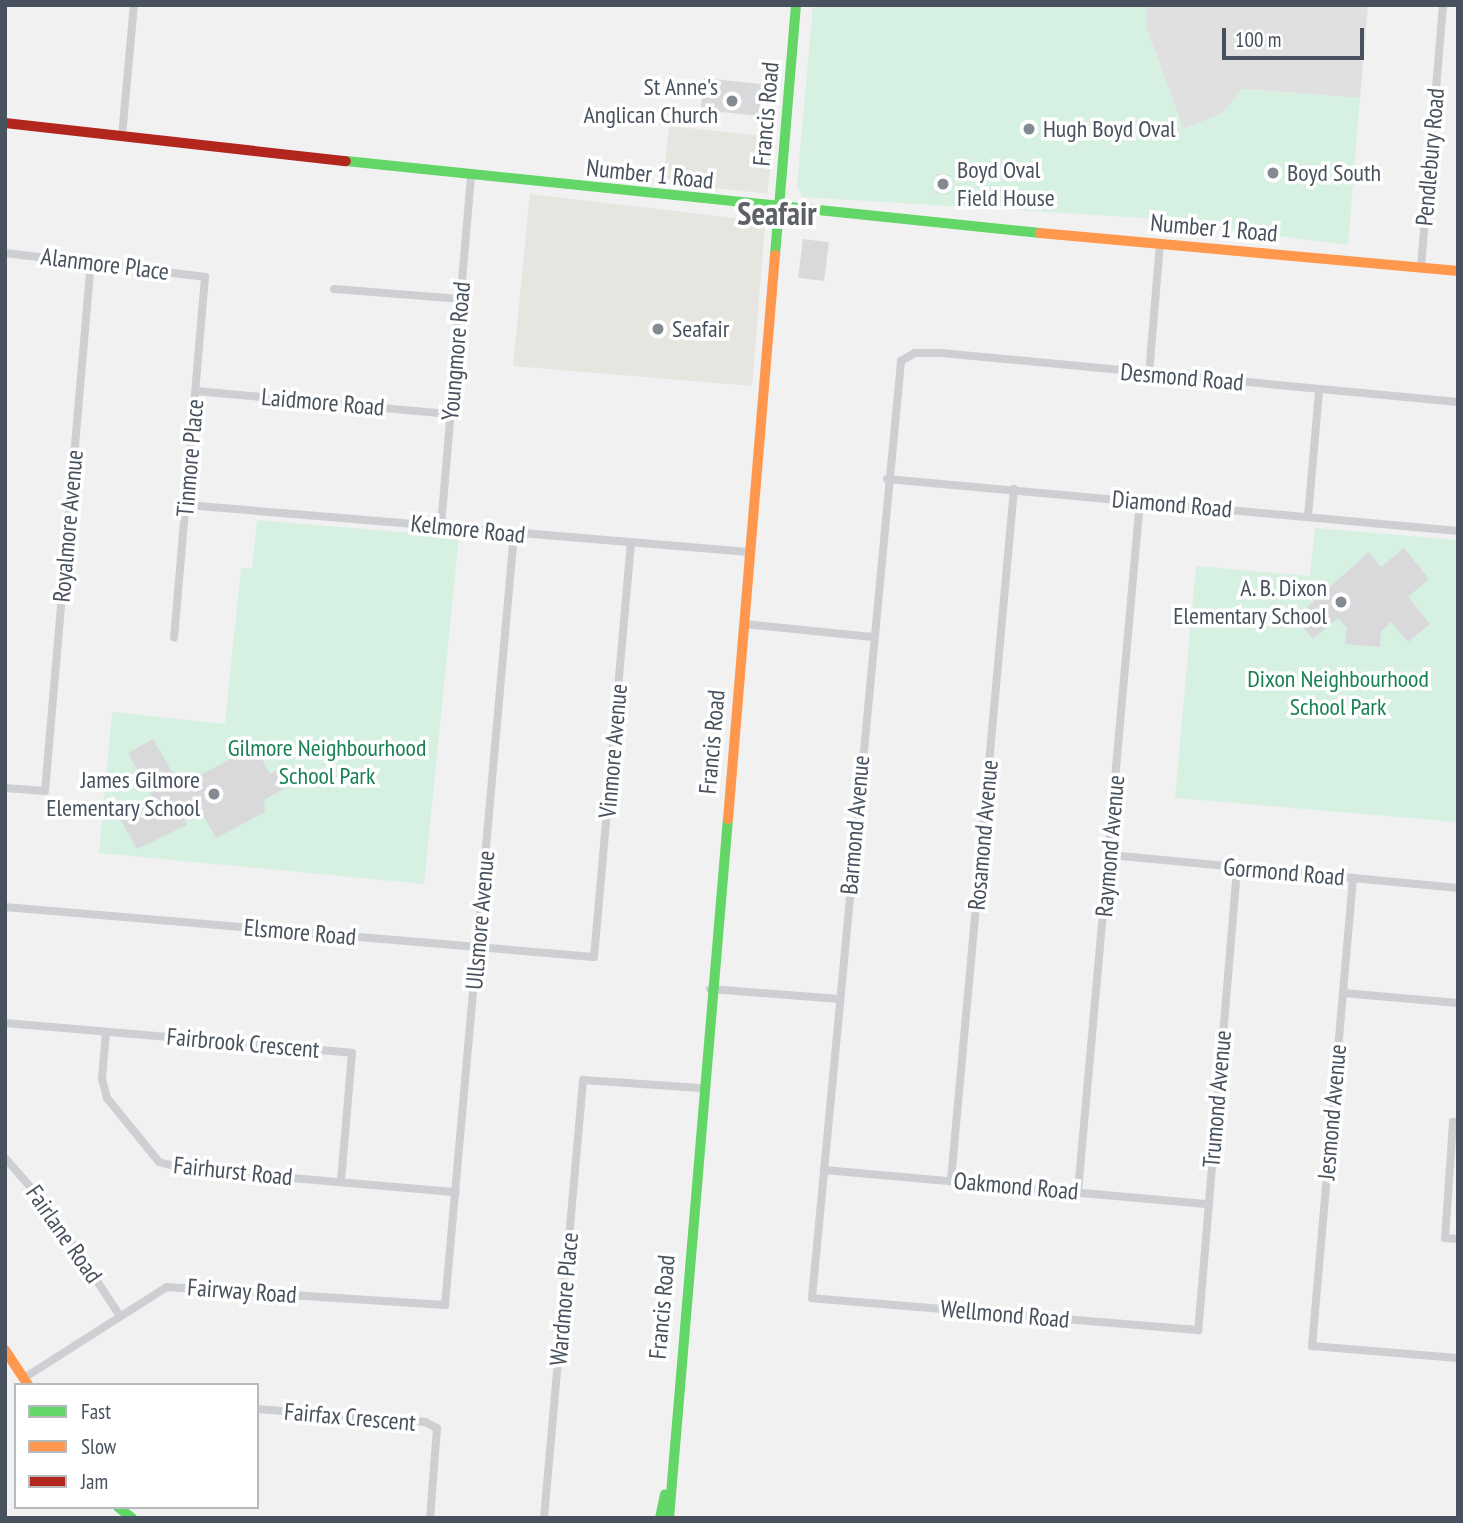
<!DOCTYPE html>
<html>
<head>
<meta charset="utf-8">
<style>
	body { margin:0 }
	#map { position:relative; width:1463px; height:1523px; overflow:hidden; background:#f2f1f1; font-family:"PT Sans Narrow",sans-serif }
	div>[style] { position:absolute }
	.commercial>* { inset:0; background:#e6e5e0; transform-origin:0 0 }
	.education>* { inset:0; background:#e0e0e1 }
	.green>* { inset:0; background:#d6f0e2 }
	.building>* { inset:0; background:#d9d9db; transform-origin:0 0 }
	.street>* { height:8px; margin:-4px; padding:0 4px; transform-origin:4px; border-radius:4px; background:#cdcfd2 }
	.fast>* { height:10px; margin:-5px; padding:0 5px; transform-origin:5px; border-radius:5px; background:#63d668 }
	.slow>* { height:10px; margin:-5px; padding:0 5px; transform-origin:5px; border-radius:5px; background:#ff974d }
	.jam>* { height:10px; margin:-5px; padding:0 5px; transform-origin:5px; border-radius:5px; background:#b3261e }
	.dots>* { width:19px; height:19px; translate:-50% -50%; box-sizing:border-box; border:4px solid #fff; border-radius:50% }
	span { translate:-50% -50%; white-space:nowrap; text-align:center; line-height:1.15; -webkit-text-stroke:7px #fff; paint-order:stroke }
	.poi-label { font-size:24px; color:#48525e }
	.right { translate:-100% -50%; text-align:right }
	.left { translate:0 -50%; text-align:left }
	.street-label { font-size:24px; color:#48525e }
	.park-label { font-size:24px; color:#188055 }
	.district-label { font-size:32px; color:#5d6065; font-weight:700 }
	.frame { position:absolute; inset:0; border:7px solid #48525e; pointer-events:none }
	.legend { position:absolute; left:14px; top:1383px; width:245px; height:126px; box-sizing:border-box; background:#fff; border:2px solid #b6babf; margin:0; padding:9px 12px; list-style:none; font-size:21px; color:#48525e }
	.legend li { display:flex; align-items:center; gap:14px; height:35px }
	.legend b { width:35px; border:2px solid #b6babf }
	.scale { position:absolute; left:1222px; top:28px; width:142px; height:32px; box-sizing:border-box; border:4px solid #48525e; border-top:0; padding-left:9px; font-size:21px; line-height:24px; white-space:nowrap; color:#48525e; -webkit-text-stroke:5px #fff; paint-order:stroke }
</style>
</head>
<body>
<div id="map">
	<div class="commercial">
		<div style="left:669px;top:126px;width:105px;height:57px;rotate:6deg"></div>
		<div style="clip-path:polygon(530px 194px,760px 221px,765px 226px,752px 386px,513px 366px)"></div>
	</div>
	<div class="education">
		<div style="clip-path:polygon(1145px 5px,1368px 5px,1360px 98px,1243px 89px,1222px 114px,1183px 129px,1146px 26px)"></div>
	</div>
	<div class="green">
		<div style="clip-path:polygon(813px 5px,1145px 5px,1146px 26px,1183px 129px,1222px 114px,1242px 89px,1360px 98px,1348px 245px,1145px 218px,802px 197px,797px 185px)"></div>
		<div style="clip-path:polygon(257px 520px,459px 537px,424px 884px,99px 853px,112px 712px,225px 724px,241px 568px,252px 568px)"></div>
		<div style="clip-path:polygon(1315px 528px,1458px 540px,1458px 822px,1175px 798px,1196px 566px,1310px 576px)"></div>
	</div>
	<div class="building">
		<div style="left:704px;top:78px;width:59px;height:32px;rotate:6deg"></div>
		<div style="left:937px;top:174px;width:13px;height:19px;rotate:4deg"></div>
		<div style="left:803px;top:239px;width:26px;height:39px;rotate:7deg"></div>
		<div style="clip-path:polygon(1404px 548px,1429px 579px,1408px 597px,1430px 624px,1408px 642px,1391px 622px,1381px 631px,1380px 647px,1345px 644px,1347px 628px,1338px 618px,1313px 639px,1295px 618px,1369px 552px,1381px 567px)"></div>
		<div style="clip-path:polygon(153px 739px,180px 786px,255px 746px,270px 774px,282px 767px,292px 784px,264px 800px,265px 812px,216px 838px,199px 808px,183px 817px,187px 825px,137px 849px,118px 815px,152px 796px,128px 753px)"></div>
	</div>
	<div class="street">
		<div style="left:122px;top:136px;width:132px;rotate:-84.8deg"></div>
		<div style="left:5px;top:253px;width:201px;rotate:6.8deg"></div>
		<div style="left:205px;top:277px;width:362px;rotate:94.9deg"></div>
		<div style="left:1421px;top:267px;width:263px;rotate:-85.2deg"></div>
		<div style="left:334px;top:289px;width:126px;rotate:4.5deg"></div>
		<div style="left:1149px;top:374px;width:130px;rotate:-85.2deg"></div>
		<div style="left:196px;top:391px;width:255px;rotate:5.2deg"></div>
		<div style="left:887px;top:479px;width:573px;rotate:5.2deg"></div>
		<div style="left:186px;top:505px;width:565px;rotate:4.77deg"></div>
		<div style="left:1308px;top:517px;width:127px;rotate:-85deg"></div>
		<div style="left:441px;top:526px;width:352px;rotate:-85.1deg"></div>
		<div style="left:744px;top:624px;width:129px;rotate:5.8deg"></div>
		<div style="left:5px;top:788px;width:40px;rotate:4.3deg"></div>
		<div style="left:45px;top:791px;width:532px;rotate:-85.04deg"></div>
		<div style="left:1110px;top:855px;width:350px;rotate:5.4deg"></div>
		<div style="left:1237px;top:869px;width:463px;rotate:94.8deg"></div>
		<div style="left:1198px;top:1330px;width:387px;rotate:-175.3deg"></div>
		<div style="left:812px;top:1298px;width:941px;rotate:-84.57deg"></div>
		<div style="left:901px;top:361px;width:16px;rotate:-30deg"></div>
		<div style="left:915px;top:353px;width:26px"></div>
		<div style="left:941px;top:353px;width:519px;rotate:5.41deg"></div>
		<div style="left:1353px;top:878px;width:470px;rotate:95deg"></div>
		<div style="left:1312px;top:1346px;width:146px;rotate:4.7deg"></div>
		<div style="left:5px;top:907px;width:591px;rotate:4.85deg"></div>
		<div style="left:594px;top:957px;width:415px;rotate:-84.9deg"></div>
		<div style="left:710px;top:989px;width:130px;rotate:4.4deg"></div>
		<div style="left:1343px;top:993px;width:115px;rotate:5deg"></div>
		<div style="left:5px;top:1023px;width:348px;rotate:4.9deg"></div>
		<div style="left:352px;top:1053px;width:129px;rotate:94.9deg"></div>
		<div style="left:106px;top:1032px;width:47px;rotate:94.9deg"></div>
		<div style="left:102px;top:1079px;width:20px;rotate:75deg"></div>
		<div style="left:107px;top:1098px;width:82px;rotate:50.9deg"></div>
		<div style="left:159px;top:1162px;width:28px;rotate:15deg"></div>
		<div style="left:186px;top:1169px;width:271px;rotate:4.9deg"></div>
		<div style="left:1458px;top:1122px;width:5px;rotate:180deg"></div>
		<div style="left:1453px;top:1122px;width:116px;rotate:93.9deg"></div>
		<div style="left:1445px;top:1238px;width:13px;rotate:4deg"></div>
		<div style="left:5px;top:1158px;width:67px;rotate:48.7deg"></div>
		<div style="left:49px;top:1208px;width:126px;rotate:56.7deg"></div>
		<div style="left:824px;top:1170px;width:386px;rotate:5.1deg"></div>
		<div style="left:951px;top:1180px;width:694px;rotate:-84.79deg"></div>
		<div style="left:1078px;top:1191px;width:693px;rotate:-84.87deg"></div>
		<div style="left:24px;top:1378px;width:169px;rotate:-32.5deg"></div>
		<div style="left:167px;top:1287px;width:279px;rotate:3.7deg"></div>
		<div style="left:445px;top:1305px;width:774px;rotate:-84.89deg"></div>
		<div style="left:257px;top:1409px;width:169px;rotate:4.4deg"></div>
		<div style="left:425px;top:1422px;width:13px;rotate:27deg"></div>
		<div style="left:437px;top:1428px;width:90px;rotate:94.4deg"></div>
		<div style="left:544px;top:1518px;width:440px;rotate:-84.9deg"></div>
		<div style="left:583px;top:1080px;width:118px;rotate:3.9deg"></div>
	</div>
	<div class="fast">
		<div style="left:346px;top:161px;width:698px;rotate:5.92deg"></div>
		<div style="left:775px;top:255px;width:251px;rotate:-85.2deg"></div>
		<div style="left:118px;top:1507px;width:18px;rotate:38deg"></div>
		<div style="left:660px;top:1518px;width:24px;rotate:-78deg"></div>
		<div style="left:669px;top:1518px;width:701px;rotate:-85.18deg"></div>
	</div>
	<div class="slow">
		<div style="left:1040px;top:233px;width:420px;rotate:5.2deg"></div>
		<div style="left:728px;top:819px;width:566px;rotate:-85.24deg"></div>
		<div style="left:5px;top:1350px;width:42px;rotate:56.7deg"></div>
	</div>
	<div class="jam">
		<div style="left:5px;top:123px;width:343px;rotate:6.4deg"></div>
	</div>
	<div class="dots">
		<div style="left:732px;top:101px;background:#848a91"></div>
		<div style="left:1029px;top:129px;background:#848a91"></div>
		<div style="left:1273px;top:173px;background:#848a91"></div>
		<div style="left:943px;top:184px;background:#848a91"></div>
		<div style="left:658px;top:329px;background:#848a91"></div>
		<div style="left:1341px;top:602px;background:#848a91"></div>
		<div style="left:214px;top:794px;background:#848a91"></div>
	</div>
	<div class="poi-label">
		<span class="right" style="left:718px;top:101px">St Anne's<br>Anglican Church</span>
		<span class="left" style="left:1043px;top:129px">Hugh Boyd Oval</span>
		<span class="left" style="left:957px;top:184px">Boyd Oval<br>Field House</span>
		<span class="left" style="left:1287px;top:173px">Boyd South</span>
		<span class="left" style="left:672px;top:329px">Seafair</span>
		<span class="right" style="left:1327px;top:602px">A. B. Dixon<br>Elementary School</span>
		<span class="right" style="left:200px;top:794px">James Gilmore<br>Elementary School</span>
	</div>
	<div class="street-label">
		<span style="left:766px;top:114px;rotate:-85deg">Francis Road</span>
		<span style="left:1430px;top:157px;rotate:-85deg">Pendlebury Road</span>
		<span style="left:650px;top:174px;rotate:6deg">Number 1 Road</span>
		<span style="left:1214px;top:228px;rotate:5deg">Number 1 Road</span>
		<span style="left:105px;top:264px;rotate:7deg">Alanmore Place</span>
		<span style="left:456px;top:351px;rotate:-85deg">Youngmore Road</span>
		<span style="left:1182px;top:377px;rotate:5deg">Desmond Road</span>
		<span style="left:323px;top:402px;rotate:5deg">Laidmore Road</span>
		<span style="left:190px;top:458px;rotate:-85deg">Tinmore Place</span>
		<span style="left:1172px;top:504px;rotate:5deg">Diamond Road</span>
		<span style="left:68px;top:526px;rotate:-85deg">Royalmore Avenue</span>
		<span style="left:468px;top:529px;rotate:6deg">Kelmore Road</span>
		<span style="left:712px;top:742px;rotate:-85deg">Francis Road</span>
		<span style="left:613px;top:751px;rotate:-85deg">Vinmore Avenue</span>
		<span style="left:855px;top:825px;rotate:-85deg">Barmond Avenue</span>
		<span style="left:983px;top:835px;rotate:-85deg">Rosamond Avenue</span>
		<span style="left:1110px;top:846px;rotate:-85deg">Raymond Avenue</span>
		<span style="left:1284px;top:872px;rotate:5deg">Gormond Road</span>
		<span style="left:480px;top:920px;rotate:-85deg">Ullsmore Avenue</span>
		<span style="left:300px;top:932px;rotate:5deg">Elsmore Road</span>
		<span style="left:243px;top:1043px;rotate:5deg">Fairbrook Crescent</span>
		<span style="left:1217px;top:1099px;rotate:-85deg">Trumond Avenue</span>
		<span style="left:1332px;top:1112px;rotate:-85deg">Jesmond Avenue</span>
		<span style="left:233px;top:1171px;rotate:6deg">Fairhurst Road</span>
		<span style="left:1016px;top:1186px;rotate:5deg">Oakmond Road</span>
		<span style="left:64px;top:1234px;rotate:55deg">Fairlane Road</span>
		<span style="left:242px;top:1291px;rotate:4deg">Fairway Road</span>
		<span style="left:564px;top:1299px;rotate:-85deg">Wardmore Place</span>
		<span style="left:662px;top:1307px;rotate:-85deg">Francis Road</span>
		<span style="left:1005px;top:1314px;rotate:5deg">Wellmond Road</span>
		<span style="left:350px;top:1417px;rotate:5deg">Fairfax Crescent</span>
	</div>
	<div class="park-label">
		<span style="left:1338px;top:693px">Dixon Neighbourhood<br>School Park</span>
		<span style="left:327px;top:762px">Gilmore Neighbourhood<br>School Park</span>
	</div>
	<div class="district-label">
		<span style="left:777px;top:213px">Seafair</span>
	</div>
	<div class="frame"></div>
	<ul class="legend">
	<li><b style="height:9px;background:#63d668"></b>Fast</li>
	<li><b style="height:9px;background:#ff974d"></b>Slow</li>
	<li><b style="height:9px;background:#b3261e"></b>Jam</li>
	</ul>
	<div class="scale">100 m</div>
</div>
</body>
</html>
